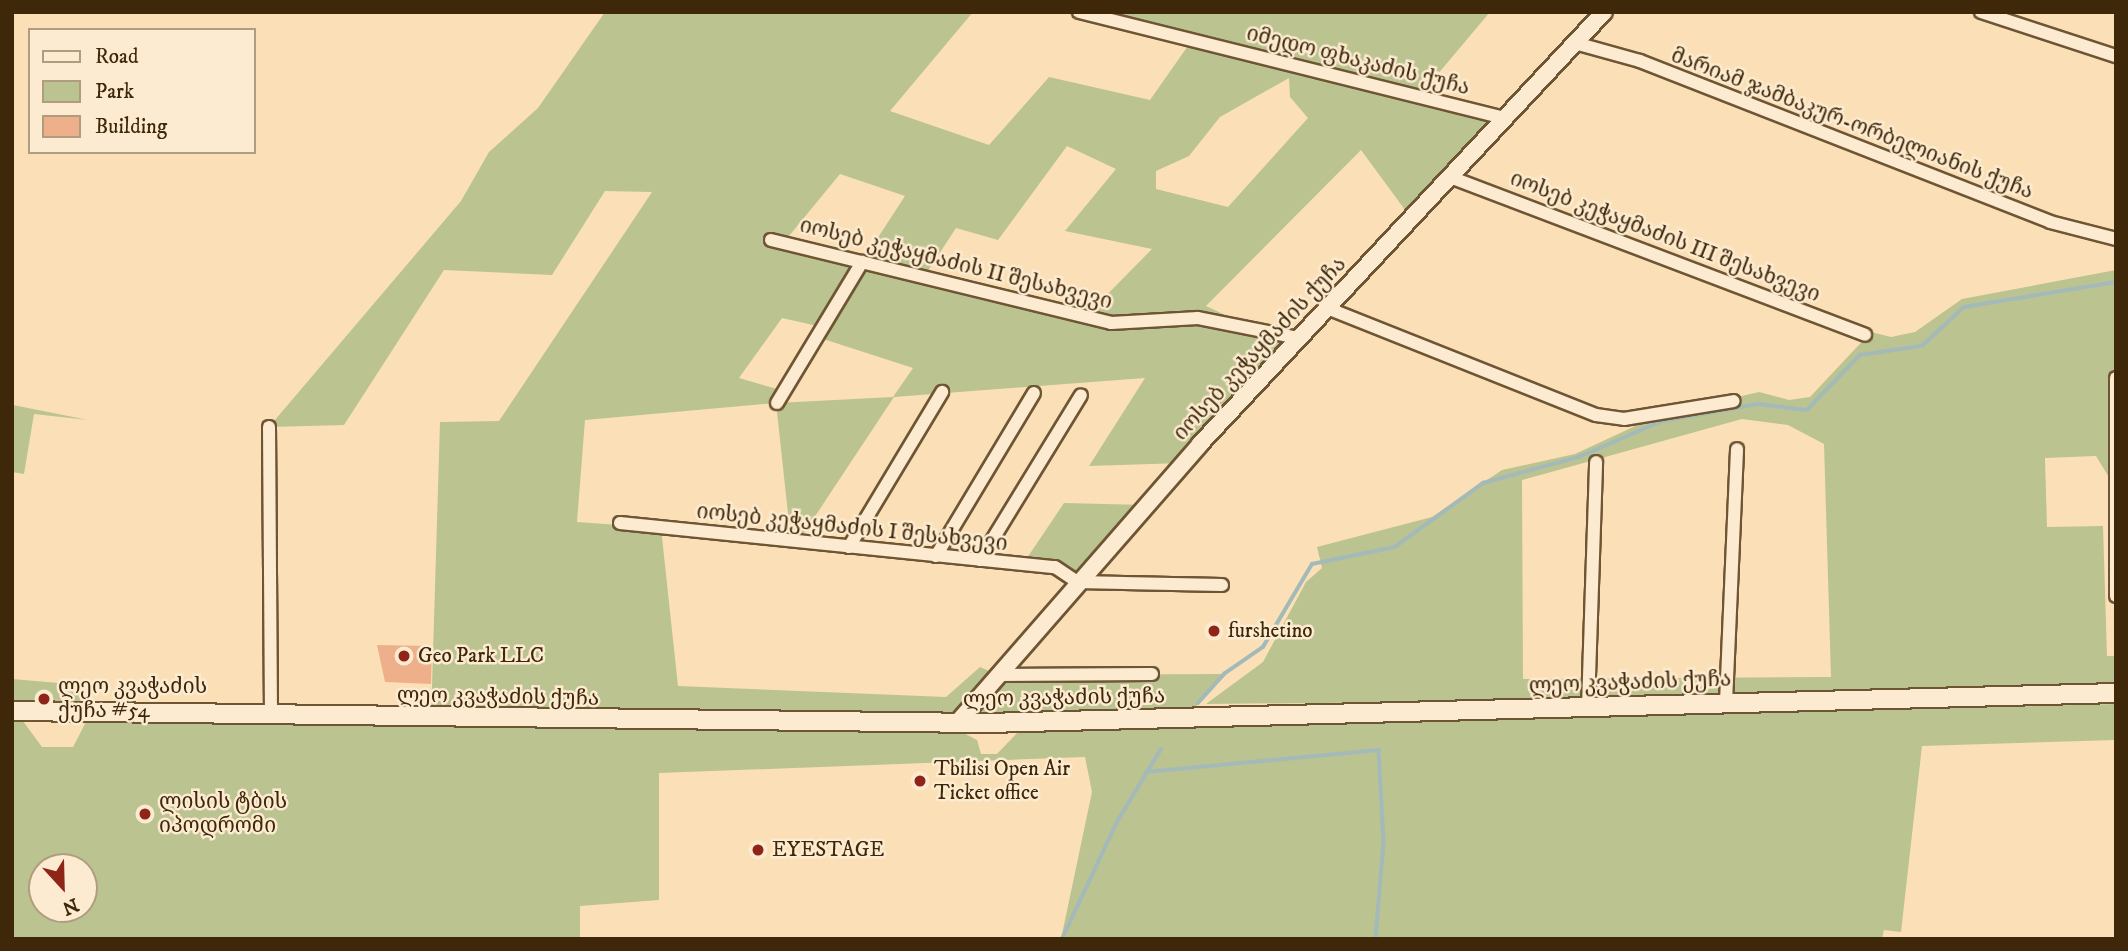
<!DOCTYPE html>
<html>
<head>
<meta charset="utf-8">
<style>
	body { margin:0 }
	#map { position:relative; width:2128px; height:951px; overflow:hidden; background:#fbe0b7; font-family:"IM FELL DW Pica","Noto Serif Georgian",serif }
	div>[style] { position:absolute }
	.green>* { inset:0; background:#bbc391 }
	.stream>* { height:3.5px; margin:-1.75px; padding:0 1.75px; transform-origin:1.75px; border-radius:1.75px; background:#a3bab9 }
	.building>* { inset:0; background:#eeb08a }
	.roads { filter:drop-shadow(2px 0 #6e5534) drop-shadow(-2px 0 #6e5534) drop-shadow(0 2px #6e5534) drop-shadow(0 -2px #6e5534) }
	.minor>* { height:12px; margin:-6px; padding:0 6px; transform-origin:6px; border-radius:6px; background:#fcebd0 }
	.tertiary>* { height:16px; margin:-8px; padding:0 8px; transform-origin:8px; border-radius:8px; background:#fcebd0 }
	.secondary>* { height:18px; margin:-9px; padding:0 9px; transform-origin:9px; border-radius:9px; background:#fcebd0 }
	.dots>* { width:19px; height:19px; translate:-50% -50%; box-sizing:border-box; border:4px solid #fcebd0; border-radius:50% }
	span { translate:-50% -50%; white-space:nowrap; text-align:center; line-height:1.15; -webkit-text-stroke:5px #fcebd0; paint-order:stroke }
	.street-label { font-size:21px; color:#3f2709 }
	.poi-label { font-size:21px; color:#3f2709 }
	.left { translate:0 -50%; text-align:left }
	.frame { position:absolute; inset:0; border:14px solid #3f2709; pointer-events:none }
	.legend { position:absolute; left:28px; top:28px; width:228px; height:126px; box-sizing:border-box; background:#fcebd0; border:2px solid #b09d80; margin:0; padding:9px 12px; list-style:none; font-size:21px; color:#3f2709 }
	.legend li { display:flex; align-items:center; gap:14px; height:35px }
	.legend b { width:35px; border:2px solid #b09d80 }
	.north { position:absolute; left:28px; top:853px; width:70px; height:70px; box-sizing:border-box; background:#fcebd0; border:2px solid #b09d80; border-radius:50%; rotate:158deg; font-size:19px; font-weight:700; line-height:28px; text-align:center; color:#3f2709 }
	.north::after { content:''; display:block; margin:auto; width:24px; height:32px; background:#8f2418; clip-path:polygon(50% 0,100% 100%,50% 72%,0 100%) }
</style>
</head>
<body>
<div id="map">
	<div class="green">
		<div style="clip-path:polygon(evenodd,605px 12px,973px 12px,890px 111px,989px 145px,1049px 77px,1150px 100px,1190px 43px,1064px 12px,1490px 12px,1421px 94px,1504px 118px,1411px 218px,1361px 150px,1206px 306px,1291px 346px,1182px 463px,1089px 466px,1145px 378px,894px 397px,798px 542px,791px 541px,776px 403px,585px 420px,577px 522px,661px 528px,678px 686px,946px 697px,980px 667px,998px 675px,1224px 674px,1185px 719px,431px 719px,440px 422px,499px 421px,652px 192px,605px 191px,552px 275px,444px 270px,344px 425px,269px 427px,461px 201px,489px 152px,538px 108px,605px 12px,1289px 78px,1290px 97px,1308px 118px,1228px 207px,1156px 189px,1156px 171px,1189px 156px,1220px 117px,1289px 78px,605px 12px,1067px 146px,1116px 169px,1065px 231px,1152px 249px,1086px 316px,924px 277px,956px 228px,998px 240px,1067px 146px,605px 12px,840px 174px,905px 196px,862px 262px,784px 242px,840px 174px,605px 12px,782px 318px,822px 327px,817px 337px,913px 368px,893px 397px,777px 403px,784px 391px,739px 378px,782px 318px)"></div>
		<div style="clip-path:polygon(evenodd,2116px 270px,2116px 489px,2096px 456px,2045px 458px,2047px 527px,2103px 526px,2107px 656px,2116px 656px,2116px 686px,1725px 699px,1206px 704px,1263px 662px,1306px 582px,1322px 568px,1317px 547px,1432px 517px,1502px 470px,1575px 454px,1659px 415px,1759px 392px,1789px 400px,1810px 397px,1871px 332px,1891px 337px,1915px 332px,1962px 299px,2116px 270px,1742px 419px,1788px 425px,1824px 444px,1831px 677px,1523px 679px,1522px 480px,1742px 419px)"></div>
		<div style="clip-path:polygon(12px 405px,13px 405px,88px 420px,34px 414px,24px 474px,12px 472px)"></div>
		<div style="clip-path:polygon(1064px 503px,1145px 505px,1077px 582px,1055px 567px,1023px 564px)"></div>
		<div style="clip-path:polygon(12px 679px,82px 685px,79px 712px,12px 711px)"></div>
		<div style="clip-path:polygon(evenodd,2116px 704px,2116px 740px,1922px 746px,1901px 932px,1884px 930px,1882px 939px,1061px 939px,1092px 792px,1085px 757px,659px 773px,659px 900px,580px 906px,580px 939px,12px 939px,12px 717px,20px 717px,42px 747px,73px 747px,87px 720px,958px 730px,977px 740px,981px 754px,997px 754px,1020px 730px,2116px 704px,42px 867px,84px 867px,84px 909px,42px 909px,42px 867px)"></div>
	</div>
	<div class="stream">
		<div style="left:1198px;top:703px;width:39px;rotate:-48deg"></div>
		<div style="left:1224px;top:674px;width:47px;rotate:-34.7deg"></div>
		<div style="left:1263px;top:647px;width:96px;rotate:-59.4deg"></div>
		<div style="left:1312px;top:564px;width:85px;rotate:-11.6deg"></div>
		<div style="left:1395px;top:547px;width:109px;rotate:-36deg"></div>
		<div style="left:1483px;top:483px;width:99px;rotate:-15.2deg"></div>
		<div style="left:1579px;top:457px;width:90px;rotate:-23.4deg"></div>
		<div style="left:1662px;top:421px;width:97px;rotate:-10deg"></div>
		<div style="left:1758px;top:404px;width:49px;rotate:7deg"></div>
		<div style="left:1807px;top:410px;width:76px;rotate:-46.1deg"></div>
		<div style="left:1860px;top:355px;width:63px;rotate:-8.3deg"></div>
		<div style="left:1922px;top:346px;width:57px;rotate:-42.9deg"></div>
		<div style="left:1964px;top:307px;width:154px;rotate:-9.3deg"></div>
		<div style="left:1146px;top:772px;width:234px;rotate:-5.4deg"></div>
		<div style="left:1379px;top:750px;width:93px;rotate:86.9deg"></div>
		<div style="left:1384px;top:843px;width:96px;rotate:94.8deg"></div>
		<div style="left:1062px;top:939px;width:129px;rotate:-64.8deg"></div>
		<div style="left:1117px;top:822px;width:85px;rotate:-58.9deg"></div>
	</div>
	<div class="building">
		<div style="clip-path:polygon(377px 645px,432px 646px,431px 684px,385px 682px)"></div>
	</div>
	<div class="roads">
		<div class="minor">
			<div style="left:1079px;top:12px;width:438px;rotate:14deg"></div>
			<div style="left:1981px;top:12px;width:142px;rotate:18.1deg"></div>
			<div style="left:1575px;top:43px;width:67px;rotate:15.5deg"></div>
			<div style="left:1640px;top:61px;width:440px;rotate:21.4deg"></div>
			<div style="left:2050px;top:222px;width:68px;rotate:14.4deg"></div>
			<div style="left:1450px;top:177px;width:444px;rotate:20.8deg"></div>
			<div style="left:771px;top:240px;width:350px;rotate:13.7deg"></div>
			<div style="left:1111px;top:323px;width:87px;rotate:-3.3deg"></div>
			<div style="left:1198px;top:318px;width:102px;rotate:11.3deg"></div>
			<div style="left:1327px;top:308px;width:289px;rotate:21.7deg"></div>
			<div style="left:1596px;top:415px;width:28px;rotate:8deg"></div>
			<div style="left:1624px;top:419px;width:111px;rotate:-9.3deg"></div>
			<div style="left:2116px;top:378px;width:218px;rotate:90deg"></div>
			<div style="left:777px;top:403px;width:165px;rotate:-58.9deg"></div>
			<div style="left:269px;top:427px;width:289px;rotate:89.6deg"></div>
			<div style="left:620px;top:523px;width:437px;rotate:5.8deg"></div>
			<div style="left:1055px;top:567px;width:27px;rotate:34deg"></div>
			<div style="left:1077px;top:582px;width:145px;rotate:1.2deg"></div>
			<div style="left:849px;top:547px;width:181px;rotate:-59deg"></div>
			<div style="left:936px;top:556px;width:190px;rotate:-59deg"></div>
			<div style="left:980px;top:560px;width:193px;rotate:-58.5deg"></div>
			<div style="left:997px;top:675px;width:155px;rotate:-0.4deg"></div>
			<div style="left:1726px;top:702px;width:253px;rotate:-87.5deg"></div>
			<div style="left:1588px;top:707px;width:245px;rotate:-88.1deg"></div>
		</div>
		<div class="tertiary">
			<div style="left:957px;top:723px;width:370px;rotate:-48.9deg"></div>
			<div style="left:1200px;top:444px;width:591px;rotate:-46.92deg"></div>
		</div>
		<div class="secondary">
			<div style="left:12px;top:711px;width:975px;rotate:0.71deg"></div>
			<div style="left:987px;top:723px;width:1129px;rotate:-1.52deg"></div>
		</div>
	</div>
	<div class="dots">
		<div style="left:1214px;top:631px;background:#8f2418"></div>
		<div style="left:404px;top:656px;background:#8f2418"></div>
		<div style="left:44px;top:699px;background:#8f2418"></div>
		<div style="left:920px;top:781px;background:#8f2418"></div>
		<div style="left:145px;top:814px;background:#8f2418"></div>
		<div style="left:758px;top:850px;background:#8f2418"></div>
	</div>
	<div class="street-label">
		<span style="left:1358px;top:61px;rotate:14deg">იმედო ფხაკაძის ქუჩა</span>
		<span style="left:1852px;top:124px;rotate:21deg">მარიამ ჯამბაკურ-ორბელიანის ქუჩა</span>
		<span style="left:1665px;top:237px;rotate:21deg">იოსებ კეჭაყმაძის III შესახვევი</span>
		<span style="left:956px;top:264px;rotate:14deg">იოსებ კეჭაყმაძის II შესახვევი</span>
		<span style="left:1260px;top:349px;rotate:-47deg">იოსებ კეჭაყმაძის ქუჩა</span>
		<span style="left:852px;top:528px;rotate:6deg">იოსებ კეჭაყმაძის I შესახვევი</span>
		<span style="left:1630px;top:683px;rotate:-2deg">ლეო კვაჭაძის ქუჩა</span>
		<span style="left:498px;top:697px;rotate:1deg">ლეო კვაჭაძის ქუჩა</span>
		<span style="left:1064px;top:698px;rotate:-1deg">ლეო კვაჭაძის ქუჩა</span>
	</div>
	<div class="poi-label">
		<span class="left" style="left:1228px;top:631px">furshetino</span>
		<span class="left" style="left:418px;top:656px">Geo Park LLC</span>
		<span class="left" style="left:58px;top:699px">ლეო კვაჭაძის<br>ქუჩა #54</span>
		<span class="left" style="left:934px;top:781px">Tbilisi Open Air<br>Ticket office</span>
		<span class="left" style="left:159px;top:814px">ლისის ტბის<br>იპოდრომი</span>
		<span class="left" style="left:772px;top:850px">EYESTAGE</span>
	</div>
	<div class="frame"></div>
	<ul class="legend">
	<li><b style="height:9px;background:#fcebd0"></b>Road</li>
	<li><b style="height:19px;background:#bbc391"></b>Park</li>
	<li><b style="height:19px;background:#eeb08a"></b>Building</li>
	</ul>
	<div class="north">N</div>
</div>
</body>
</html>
